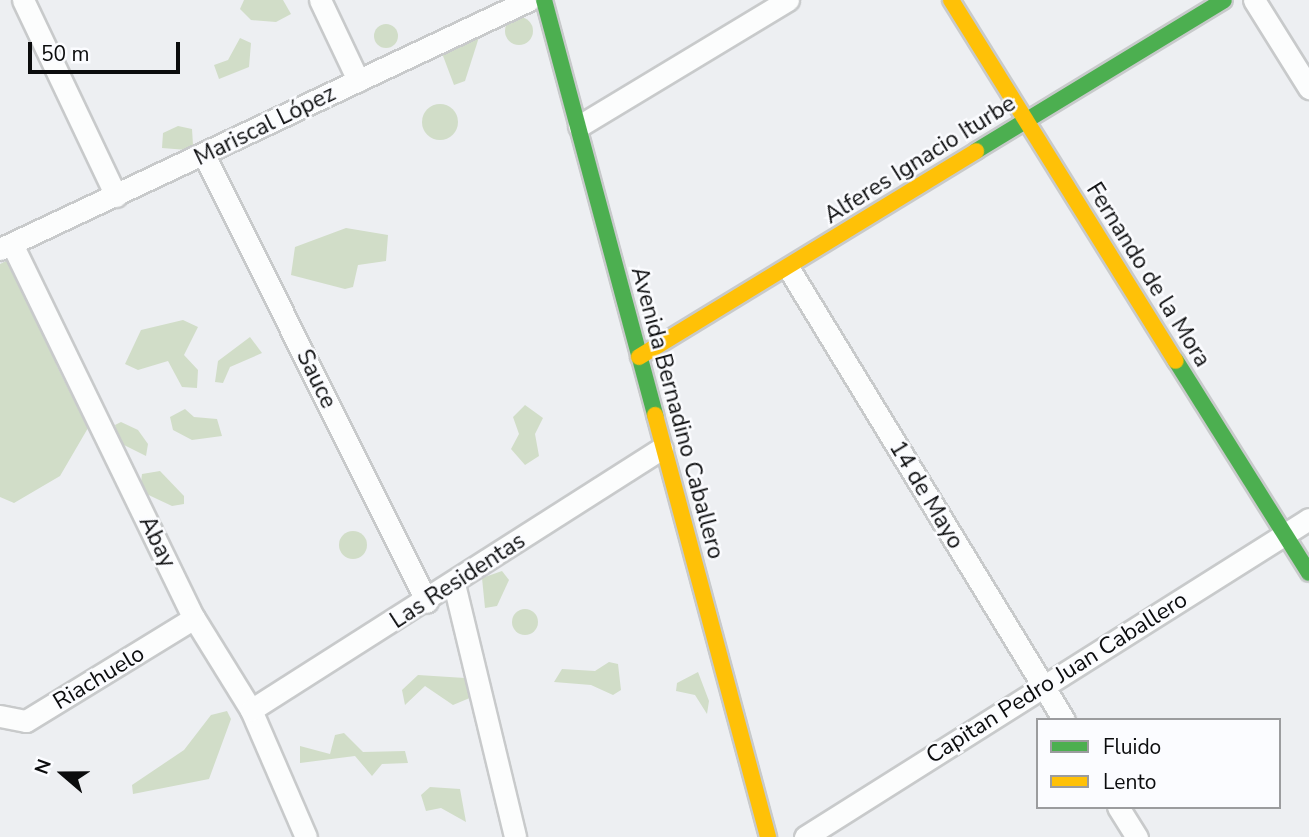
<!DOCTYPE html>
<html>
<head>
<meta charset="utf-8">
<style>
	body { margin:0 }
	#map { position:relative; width:1309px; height:837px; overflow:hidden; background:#edeff2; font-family:"Nunito Sans",sans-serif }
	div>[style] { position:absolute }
	.green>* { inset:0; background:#d1ddc8 }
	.round { border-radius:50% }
	.roads { filter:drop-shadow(2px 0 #c8cacb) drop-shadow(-2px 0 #c8cacb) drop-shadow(0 2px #c8cacb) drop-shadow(0 -2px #c8cacb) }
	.street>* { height:21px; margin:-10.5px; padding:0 10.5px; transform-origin:10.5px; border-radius:10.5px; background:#fcfdfd }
	.fast>* { height:16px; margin:-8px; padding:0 8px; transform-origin:8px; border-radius:8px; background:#4caf50 }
	.slow>* { height:16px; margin:-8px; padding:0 8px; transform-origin:8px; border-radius:8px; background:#ffc107 }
	span { translate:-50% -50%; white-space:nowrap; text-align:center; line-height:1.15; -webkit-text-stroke:5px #fbfcff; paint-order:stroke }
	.street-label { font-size:23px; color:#0b0c0d }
	.legend { position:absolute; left:1036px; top:718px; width:245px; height:91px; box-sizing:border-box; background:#fbfcff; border:2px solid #9b9c9e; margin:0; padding:9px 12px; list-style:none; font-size:21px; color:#0b0c0d }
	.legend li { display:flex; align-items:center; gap:14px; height:35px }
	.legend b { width:35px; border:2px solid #9b9c9e }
	.north { position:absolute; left:28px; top:739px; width:70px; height:70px; -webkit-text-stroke:5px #fbfcff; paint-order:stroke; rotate:290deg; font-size:19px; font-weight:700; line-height:28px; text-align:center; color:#0b0c0d }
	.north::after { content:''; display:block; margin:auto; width:24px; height:32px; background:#0b0c0d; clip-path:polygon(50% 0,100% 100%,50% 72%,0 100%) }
	.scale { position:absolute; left:28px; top:42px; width:152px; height:32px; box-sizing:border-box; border:4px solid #0b0c0d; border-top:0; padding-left:9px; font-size:21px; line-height:24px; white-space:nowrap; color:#0b0c0d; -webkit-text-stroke:5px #fbfcff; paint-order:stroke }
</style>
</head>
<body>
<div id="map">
	<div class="green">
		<div style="clip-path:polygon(244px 0,283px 0,291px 14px,276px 22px,251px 20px,240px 9px)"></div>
		<div class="round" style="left:505px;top:17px;width:28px;height:28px"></div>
		<div class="round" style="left:374px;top:24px;width:24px;height:24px"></div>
		<div style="clip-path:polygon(480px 34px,465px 81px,454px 85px,440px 48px)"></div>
		<div style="clip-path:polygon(240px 38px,251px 43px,249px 67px,219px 79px,214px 65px,228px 60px)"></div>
		<div class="round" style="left:422px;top:104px;width:36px;height:36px"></div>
		<div style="clip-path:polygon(178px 126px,192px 129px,193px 145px,187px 150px,162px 148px,163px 133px)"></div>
		<div style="clip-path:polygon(346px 228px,388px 235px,386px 261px,358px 265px,353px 287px,345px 289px,291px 275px,295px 247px)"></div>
		<div style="clip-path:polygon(6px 261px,35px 280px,57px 366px,88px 428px,60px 476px,14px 503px,0 497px,0 264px)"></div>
		<div style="clip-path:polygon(183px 320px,198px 327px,184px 355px,198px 370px,197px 388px,182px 387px,168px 361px,138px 370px,125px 364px,141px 330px)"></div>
		<div style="clip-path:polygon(250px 337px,262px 353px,230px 367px,223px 383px,215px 382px,218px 361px)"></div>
		<div style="clip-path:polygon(525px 405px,543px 418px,535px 434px,539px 456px,525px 465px,511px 449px,519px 434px,513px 417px)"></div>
		<div style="clip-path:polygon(185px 409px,194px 417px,217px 419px,222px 436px,192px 440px,173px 430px,170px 417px)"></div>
		<div style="clip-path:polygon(121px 422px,138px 430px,148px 444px,146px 456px,120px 443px,115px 425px)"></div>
		<div style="clip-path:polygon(160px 471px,184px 496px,184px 504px,172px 506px,140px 491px,142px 474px)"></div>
		<div class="round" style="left:339px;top:531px;width:28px;height:28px"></div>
		<div style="clip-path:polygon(502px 571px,509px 580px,497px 606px,485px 608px,482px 578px)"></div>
		<div class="round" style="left:512px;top:609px;width:26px;height:26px"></div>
		<div style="clip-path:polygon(609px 662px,618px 664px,621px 690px,613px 695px,591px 685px,554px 682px,562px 669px,595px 671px)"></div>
		<div style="clip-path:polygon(698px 672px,709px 701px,707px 714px,695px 695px,676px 691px,677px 683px)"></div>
		<div style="clip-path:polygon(418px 675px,465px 678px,472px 697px,453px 705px,425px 686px,405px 705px,402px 690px)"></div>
		<div style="clip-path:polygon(227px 711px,231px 719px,209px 779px,133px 794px,132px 785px,184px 750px,211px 715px)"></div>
		<div style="clip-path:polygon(344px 733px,363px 752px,405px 751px,408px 763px,382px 764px,372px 776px,355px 756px,300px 763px,300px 746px,330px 754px,335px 735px)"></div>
		<div style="clip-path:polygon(430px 787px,460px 789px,466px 822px,441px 808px,426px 811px,421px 795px)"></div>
	</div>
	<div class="roads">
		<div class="street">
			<div style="left:23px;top:0;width:217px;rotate:64.6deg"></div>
			<div style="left:320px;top:0;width:89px;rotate:64.6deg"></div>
			<div style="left:1254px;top:0;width:104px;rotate:58deg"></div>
			<div style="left:579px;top:126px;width:244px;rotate:-31.1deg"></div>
			<div style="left:205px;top:157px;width:497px;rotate:63.5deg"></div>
			<div style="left:12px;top:244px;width:416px;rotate:64.1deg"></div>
			<div style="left:194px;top:618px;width:108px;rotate:58.2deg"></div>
			<div style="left:251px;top:710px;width:138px;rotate:66.6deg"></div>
			<div style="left:0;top:249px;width:585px;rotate:-25.21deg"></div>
			<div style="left:789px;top:269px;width:528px;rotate:58.63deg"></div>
			<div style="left:454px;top:584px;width:260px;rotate:76.4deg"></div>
			<div style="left:251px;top:710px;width:487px;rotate:-32.5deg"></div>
			<div style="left:0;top:716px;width:26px;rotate:11deg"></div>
			<div style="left:26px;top:721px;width:197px;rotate:-31.5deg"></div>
			<div style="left:1118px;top:807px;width:36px;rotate:58deg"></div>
			<div style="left:805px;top:837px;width:596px;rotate:-32.25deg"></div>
		</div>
		<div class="fast">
			<div style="left:544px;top:0;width:430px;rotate:75deg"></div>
			<div style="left:976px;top:151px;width:290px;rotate:-31.3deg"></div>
			<div style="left:1176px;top:361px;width:250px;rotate:57.9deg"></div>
		</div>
		<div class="slow">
			<div style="left:951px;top:0;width:425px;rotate:58.1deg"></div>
			<div style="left:639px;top:357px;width:395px;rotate:-31.4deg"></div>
			<div style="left:655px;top:415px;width:437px;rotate:75deg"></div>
		</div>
	</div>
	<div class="street-label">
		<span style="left:265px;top:126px;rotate:-26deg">Mariscal López</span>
		<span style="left:920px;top:160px;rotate:-32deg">Alferes Ignacio Iturbe</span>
		<span style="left:1148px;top:275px;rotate:58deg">Fernando de la Mora</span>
		<span style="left:316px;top:379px;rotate:64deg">Sauce</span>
		<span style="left:677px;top:413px;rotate:75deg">Avenida Bernadino Caballero</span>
		<span style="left:926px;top:495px;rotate:59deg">14 de Mayo</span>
		<span style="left:157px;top:542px;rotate:64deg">Abay</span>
		<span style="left:458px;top:581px;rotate:-33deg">Las Residentas</span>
		<span style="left:99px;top:678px;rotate:-31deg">Riachuelo</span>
		<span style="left:1057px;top:678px;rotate:-32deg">Capitan Pedro Juan Caballero</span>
	</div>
	<ul class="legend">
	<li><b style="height:9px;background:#4caf50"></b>Fluido</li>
	<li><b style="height:9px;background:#ffc107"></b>Lento</li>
	</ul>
	<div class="north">N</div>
	<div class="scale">50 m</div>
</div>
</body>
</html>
